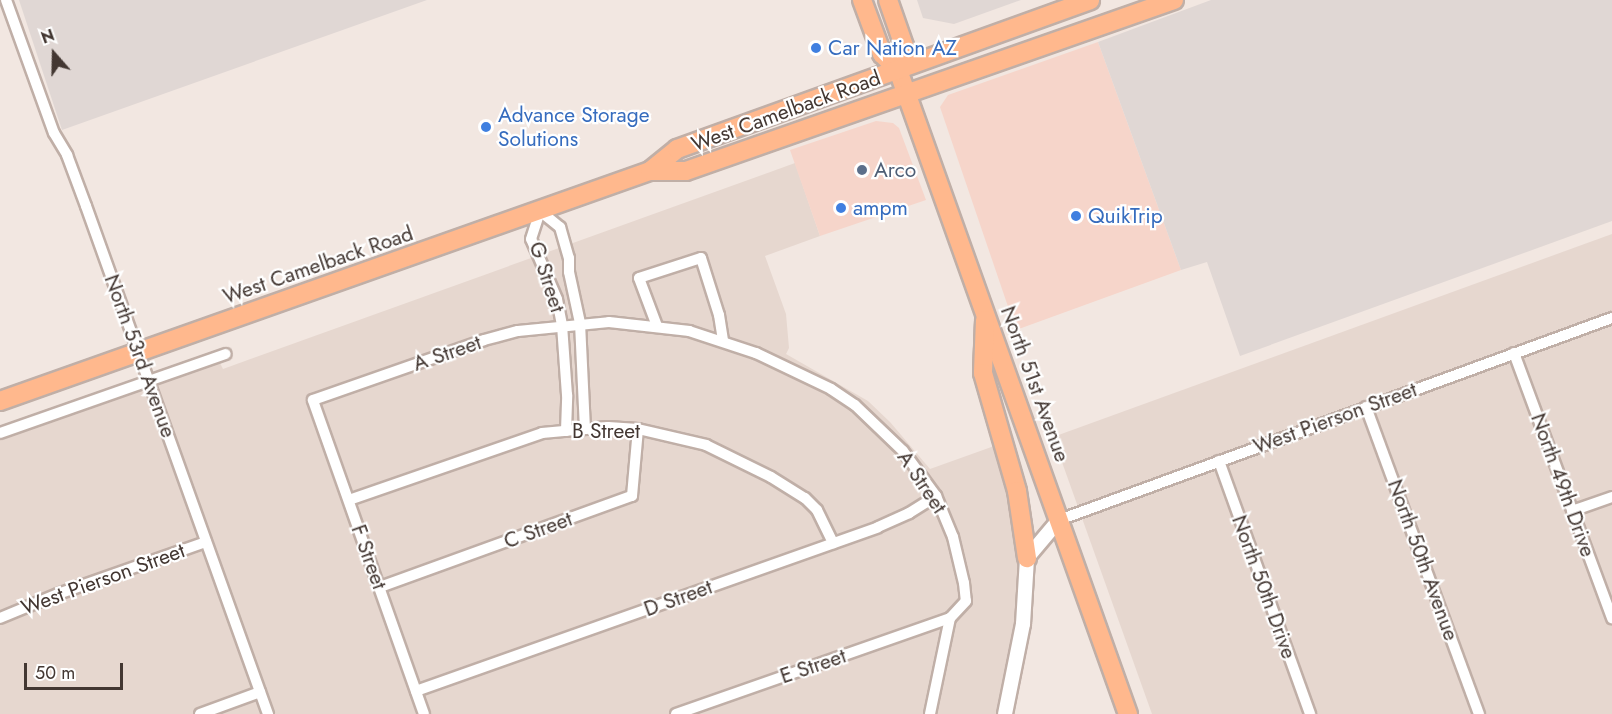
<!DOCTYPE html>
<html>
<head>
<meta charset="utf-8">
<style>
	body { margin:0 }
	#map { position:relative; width:1612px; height:714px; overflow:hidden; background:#f2e7e1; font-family:Jost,sans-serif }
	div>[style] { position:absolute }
	.residential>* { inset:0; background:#e6d7cf }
	.commercial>* { inset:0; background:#f6d5ca }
	.industrial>* { inset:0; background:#e0d7d4 }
	.roads { filter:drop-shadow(2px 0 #c0afa7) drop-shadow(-2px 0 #c0afa7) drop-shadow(0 2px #c0afa7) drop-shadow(0 -2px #c0afa7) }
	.minor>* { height:10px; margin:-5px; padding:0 5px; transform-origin:5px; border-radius:5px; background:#fff }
	.tertiary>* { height:14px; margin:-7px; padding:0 7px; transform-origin:7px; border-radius:7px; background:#fff }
	.primary>* { height:18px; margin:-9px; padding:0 9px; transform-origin:9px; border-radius:9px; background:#ffb88d }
	.dots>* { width:16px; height:16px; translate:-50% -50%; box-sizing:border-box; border:3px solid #fff; border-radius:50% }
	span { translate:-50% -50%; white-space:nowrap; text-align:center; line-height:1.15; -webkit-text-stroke:4.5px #fff; paint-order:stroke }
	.shop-label { font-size:21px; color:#366cbe }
	.left { translate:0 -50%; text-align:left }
	.street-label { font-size:21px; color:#433732 }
	.service-label { font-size:21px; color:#4e5e75 }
	.north { position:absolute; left:24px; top:24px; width:60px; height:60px; -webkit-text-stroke:4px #fff; paint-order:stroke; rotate:340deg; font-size:16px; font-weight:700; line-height:24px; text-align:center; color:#433732 }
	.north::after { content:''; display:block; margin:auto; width:21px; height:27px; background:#433732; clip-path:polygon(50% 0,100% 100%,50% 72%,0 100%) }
	.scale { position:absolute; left:24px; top:663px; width:99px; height:27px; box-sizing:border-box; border:3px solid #433732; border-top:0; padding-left:8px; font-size:18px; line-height:21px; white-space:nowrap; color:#433732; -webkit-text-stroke:4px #fff; paint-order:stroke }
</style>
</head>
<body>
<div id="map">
	<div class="residential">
		<div style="clip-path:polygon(795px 163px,820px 236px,765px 256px,786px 314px,789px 348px,786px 354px,868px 401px,890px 422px,930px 469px,997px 445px,1010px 484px,1019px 554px,1019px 583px,1017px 615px,996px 714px,0 714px,0 439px,219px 361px,223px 369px)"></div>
		<div style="clip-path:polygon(1612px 234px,1612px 714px,1152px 714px,1053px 437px)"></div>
	</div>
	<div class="commercial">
		<div style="clip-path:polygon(1098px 42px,1181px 270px,1016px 330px,940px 107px,948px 95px)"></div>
		<div style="clip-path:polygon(876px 121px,893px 123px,899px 128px,926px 200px,820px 236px,790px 150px)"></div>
	</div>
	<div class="industrial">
		<div style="clip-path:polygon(19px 0,427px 0,62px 130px)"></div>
		<div style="clip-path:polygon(917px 0,1021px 0,954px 24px,923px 18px)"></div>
		<div style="clip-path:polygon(1211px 0,1612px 0,1612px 221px,1240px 356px,1207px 262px,1181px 270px,1098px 42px)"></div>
	</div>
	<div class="roads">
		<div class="minor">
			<div style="left:6px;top:0;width:141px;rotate:70.2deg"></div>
			<div style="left:54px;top:133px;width:26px;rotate:59deg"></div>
			<div style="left:67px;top:155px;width:54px;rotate:69.6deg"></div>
			<div style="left:86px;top:206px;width:540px;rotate:70.29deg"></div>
			<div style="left:657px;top:326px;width:51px;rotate:-110.6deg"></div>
			<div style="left:639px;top:278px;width:65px;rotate:-17.9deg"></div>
			<div style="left:701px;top:258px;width:60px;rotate:72.5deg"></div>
			<div style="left:719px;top:315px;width:25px;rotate:81deg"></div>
			<div style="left:1514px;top:353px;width:283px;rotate:69.7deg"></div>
			<div style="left:1366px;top:407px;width:327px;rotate:69.8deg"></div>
			<div style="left:566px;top:431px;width:36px;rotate:-88deg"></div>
			<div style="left:567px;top:395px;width:70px;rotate:-94.1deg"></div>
			<div style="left:562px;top:325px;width:26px;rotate:-101deg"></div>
			<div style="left:557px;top:299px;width:65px;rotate:-113.4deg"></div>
			<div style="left:531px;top:239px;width:29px;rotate:-72deg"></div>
			<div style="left:540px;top:211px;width:26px;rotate:39deg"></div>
			<div style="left:560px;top:227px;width:32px;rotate:74deg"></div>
			<div style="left:569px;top:258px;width:14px;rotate:90deg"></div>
			<div style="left:569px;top:272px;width:52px;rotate:77.8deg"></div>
			<div style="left:580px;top:323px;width:106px;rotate:87.3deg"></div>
			<div style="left:0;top:433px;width:239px;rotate:-19.3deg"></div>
			<div style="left:1219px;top:461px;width:269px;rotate:70.2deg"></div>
			<div style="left:349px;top:500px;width:204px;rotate:-19.1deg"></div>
			<div style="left:542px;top:433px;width:66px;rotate:-5.2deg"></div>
			<div style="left:608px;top:427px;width:30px;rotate:4deg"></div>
			<div style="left:638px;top:429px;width:70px;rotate:13.2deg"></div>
			<div style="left:706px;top:445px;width:72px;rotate:26.2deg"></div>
			<div style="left:771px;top:477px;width:40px;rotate:32deg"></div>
			<div style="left:805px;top:498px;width:17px;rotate:45deg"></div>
			<div style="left:817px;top:510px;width:37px;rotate:64deg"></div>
			<div style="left:1572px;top:511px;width:42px;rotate:-19.3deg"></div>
			<div style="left:1059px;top:520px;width:589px;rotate:-20.07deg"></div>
			<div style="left:380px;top:587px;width:268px;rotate:-19.9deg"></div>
			<div style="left:632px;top:496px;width:67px;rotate:-84.9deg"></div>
			<div style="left:0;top:618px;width:63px;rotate:-22.5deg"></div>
			<div style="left:58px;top:594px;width:157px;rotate:-19.4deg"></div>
			<div style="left:416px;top:691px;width:490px;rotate:-19.5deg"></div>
			<div style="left:878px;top:527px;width:34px;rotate:-24deg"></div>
			<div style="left:909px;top:513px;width:32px;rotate:-32deg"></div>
			<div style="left:200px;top:714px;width:64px;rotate:-20.1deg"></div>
			<div style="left:424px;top:714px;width:333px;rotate:-109.5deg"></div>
			<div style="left:313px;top:400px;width:181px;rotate:-19.3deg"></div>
			<div style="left:484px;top:340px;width:35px;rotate:-15deg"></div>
			<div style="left:518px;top:331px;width:91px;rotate:-5.6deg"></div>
			<div style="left:609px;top:322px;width:81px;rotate:6.4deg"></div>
			<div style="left:689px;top:331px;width:71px;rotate:18.2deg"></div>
			<div style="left:756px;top:353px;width:83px;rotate:25.6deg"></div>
			<div style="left:831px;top:389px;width:29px;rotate:34deg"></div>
			<div style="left:855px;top:405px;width:66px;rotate:43.8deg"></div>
			<div style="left:903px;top:451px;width:56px;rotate:53.7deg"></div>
			<div style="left:936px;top:496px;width:44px;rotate:67.5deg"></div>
			<div style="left:953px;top:537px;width:47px;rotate:76.6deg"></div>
			<div style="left:964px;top:583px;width:18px;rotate:84deg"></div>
			<div style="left:966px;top:601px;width:23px;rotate:133deg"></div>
			<div style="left:950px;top:618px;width:98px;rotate:101.8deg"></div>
			<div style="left:676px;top:714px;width:290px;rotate:-19.3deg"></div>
		</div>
		<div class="tertiary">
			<div style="left:1005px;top:714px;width:92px;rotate:-78.7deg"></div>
			<div style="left:1023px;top:624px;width:66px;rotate:-86.5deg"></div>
			<div style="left:1027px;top:558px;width:50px;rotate:-49.9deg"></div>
		</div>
		<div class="primary">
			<div style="left:862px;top:0;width:58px;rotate:69.7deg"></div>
			<div style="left:882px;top:54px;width:23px;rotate:45deg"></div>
			<div style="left:898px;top:70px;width:684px;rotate:70.35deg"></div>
			<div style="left:888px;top:0;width:49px;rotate:70.8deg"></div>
			<div style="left:904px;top:46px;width:25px;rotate:104deg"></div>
			<div style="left:650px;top:171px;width:35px;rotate:-39deg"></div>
			<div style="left:677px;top:149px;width:439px;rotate:-19.8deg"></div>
			<div style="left:985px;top:320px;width:53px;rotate:92.2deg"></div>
			<div style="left:983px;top:373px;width:123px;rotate:73.9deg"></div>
			<div style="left:1017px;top:491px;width:68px;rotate:81.5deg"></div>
			<div style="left:0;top:401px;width:689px;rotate:-19.49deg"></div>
			<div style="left:650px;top:171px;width:36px"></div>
			<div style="left:686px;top:171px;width:517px;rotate:-19.31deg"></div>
		</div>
	</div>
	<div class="dots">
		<div style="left:816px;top:48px;background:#3f7fe0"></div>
		<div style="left:486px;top:127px;background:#3f7fe0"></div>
		<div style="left:862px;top:170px;background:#5c6f8a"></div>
		<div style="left:841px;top:208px;background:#3f7fe0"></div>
		<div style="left:1076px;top:216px;background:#3f7fe0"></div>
	</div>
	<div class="shop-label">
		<span class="left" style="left:828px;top:48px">Car Nation AZ</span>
		<span class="left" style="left:498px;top:127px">Advance Storage<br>Solutions</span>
		<span class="left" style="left:853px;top:208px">ampm</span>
		<span class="left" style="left:1088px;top:216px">QuikTrip</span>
	</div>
	<div class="street-label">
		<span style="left:786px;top:111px;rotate:-20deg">West Camelback Road</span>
		<span style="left:318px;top:265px;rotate:-19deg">West Camelback Road</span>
		<span style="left:547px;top:277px;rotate:72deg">G Street</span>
		<span style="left:447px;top:353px;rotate:-19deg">A Street</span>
		<span style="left:140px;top:356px;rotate:70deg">North 53rd Avenue</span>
		<span style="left:1035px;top:384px;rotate:70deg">North 51st Avenue</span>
		<span style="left:1335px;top:418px;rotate:-20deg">West Pierson Street</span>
		<span style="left:606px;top:431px">B Street</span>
		<span style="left:922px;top:482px;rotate:56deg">A Street</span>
		<span style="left:1563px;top:485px;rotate:70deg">North 49th Drive</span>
		<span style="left:538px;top:530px;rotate:-20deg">C Street</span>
		<span style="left:369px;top:557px;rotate:70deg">F Street</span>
		<span style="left:1423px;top:560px;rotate:70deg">North 50th Avenue</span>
		<span style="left:103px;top:579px;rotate:-20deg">West Pierson Street</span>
		<span style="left:1264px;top:587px;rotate:70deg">North 50th Drive</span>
		<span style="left:678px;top:598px;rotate:-20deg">D Street</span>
		<span style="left:813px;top:666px;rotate:-19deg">E Street</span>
	</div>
	<div class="service-label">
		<span class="left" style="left:874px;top:170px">Arco</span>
	</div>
	<div class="north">N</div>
	<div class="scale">50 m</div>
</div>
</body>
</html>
